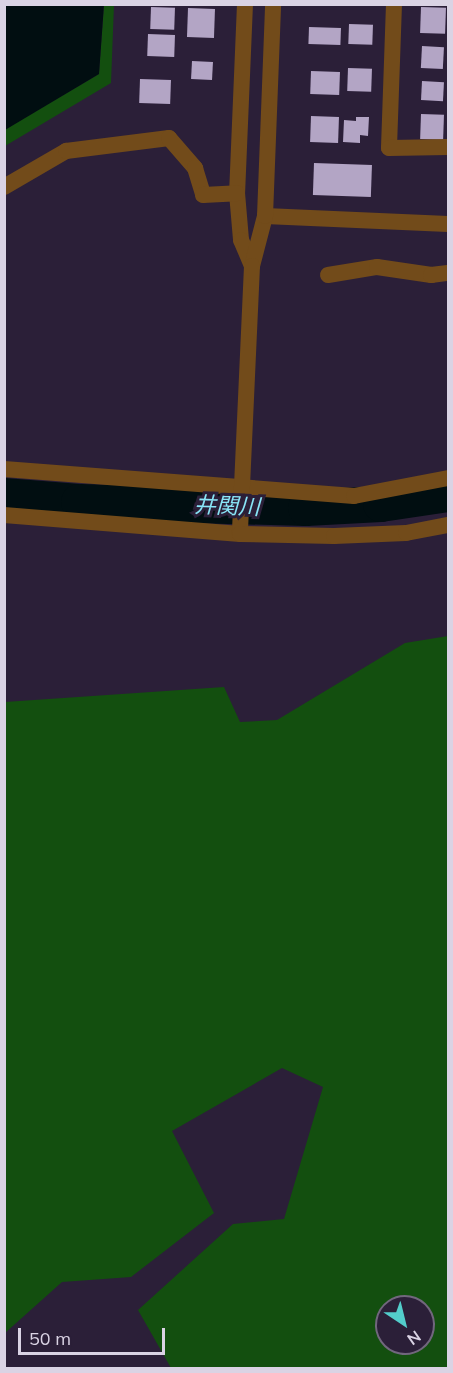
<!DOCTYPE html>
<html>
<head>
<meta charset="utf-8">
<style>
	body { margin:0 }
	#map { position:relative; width:453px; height:1373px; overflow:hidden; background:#2b1f38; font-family:Mulish,"Noto Sans JP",sans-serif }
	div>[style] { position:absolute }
	.green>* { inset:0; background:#134f0f }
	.water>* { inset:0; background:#010e11 }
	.river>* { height:36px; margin:-18px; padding:0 18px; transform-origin:18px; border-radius:18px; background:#010e11 }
	.building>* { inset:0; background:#b3a5c5; transform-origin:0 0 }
	.minor>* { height:16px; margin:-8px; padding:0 8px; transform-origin:8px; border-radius:8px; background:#724b1a }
	.tertiary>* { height:16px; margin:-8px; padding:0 8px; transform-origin:8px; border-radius:8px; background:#724b1a }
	span { translate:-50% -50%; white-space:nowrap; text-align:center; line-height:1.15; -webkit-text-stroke:6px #2b1f38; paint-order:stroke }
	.water-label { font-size:22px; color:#89e5f7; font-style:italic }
	.frame { position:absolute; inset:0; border:6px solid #dad3e4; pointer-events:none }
	.north { position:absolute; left:375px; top:1295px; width:60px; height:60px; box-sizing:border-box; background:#2b1f38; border:2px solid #71677d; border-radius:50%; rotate:145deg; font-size:16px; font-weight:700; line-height:24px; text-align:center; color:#dad3e4 }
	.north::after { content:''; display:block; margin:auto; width:21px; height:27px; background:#53cdcb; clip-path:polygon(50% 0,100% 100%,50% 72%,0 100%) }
	.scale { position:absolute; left:18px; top:1328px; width:147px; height:27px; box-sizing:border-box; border:3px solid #dad3e4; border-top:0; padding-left:8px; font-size:18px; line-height:21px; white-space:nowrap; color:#dad3e4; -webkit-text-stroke:4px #2b1f38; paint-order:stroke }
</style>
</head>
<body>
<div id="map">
	<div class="green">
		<div style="clip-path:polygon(104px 5px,114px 5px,111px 83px,5px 146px,4px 130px,99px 74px)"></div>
		<div style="clip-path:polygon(evenodd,448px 636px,448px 1368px,171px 1368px,138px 1310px,233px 1224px,284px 1219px,323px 1087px,282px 1068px,172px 1131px,214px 1213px,131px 1277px,62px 1282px,5px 1333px,5px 702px,224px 687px,240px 722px,277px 720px,405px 643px,448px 636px,387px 1307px,423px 1307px,423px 1343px,387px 1343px,387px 1307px)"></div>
	</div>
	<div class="water">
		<div style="clip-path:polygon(104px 4px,99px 74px,5px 130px,5px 5px)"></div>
	</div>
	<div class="river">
		<div style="left:4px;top:496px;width:75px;rotate:4.6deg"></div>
		<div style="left:79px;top:502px;width:227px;rotate:1.5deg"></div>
		<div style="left:306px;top:508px;width:75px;rotate:-3.1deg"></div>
		<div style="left:381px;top:504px;width:68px;rotate:-8.5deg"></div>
	</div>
	<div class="building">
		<div style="left:151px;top:7px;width:24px;height:22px;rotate:2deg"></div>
		<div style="left:421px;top:7px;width:25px;height:26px;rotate:2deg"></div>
		<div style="left:188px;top:8px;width:27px;height:29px;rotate:2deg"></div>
		<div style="left:349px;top:24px;width:24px;height:20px;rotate:2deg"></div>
		<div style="left:309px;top:27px;width:32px;height:17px;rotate:2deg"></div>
		<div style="left:148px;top:34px;width:27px;height:22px;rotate:2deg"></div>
		<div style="left:422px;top:46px;width:22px;height:22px;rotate:3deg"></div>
		<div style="left:192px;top:61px;width:21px;height:18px;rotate:3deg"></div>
		<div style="left:348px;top:68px;width:24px;height:23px;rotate:2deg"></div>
		<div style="left:311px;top:71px;width:29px;height:23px;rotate:2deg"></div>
		<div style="left:140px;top:79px;width:31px;height:24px;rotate:2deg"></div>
		<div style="left:422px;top:81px;width:22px;height:19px;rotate:3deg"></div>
		<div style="left:421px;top:114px;width:23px;height:25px;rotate:2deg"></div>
		<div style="left:311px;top:116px;width:28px;height:26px;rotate:2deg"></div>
		<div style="clip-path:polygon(356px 117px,369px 117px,368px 136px,360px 135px,360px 143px,343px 142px,344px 120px,356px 121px)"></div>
		<div style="left:314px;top:163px;width:58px;height:32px;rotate:2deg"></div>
	</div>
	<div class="minor">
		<div style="left:245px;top:4px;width:189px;rotate:92.4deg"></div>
		<div style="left:237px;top:193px;width:47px;rotate:85.1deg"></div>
		<div style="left:241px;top:240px;width:28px;rotate:67deg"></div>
		<div style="left:394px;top:4px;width:144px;rotate:92deg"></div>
		<div style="left:389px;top:148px;width:59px;rotate:-1deg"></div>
		<div style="left:4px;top:187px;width:72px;rotate:-30.1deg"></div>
		<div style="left:66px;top:151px;width:104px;rotate:-7.2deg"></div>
		<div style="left:169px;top:138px;width:40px;rotate:49deg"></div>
		<div style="left:195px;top:168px;width:28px;rotate:73deg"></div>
		<div style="left:203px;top:195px;width:34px;rotate:-3deg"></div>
		<div style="left:265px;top:216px;width:183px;rotate:2.5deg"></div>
		<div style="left:252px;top:266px;width:52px;rotate:-75.4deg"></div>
		<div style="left:265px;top:216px;width:212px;rotate:-87.8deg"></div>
		<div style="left:328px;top:275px;width:50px;rotate:-9.3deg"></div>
		<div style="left:377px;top:267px;width:55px;rotate:8.4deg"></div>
		<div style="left:431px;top:275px;width:17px;rotate:-7deg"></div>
		<div style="left:4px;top:469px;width:351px;rotate:4.4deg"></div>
		<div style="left:354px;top:496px;width:96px;rotate:-10.8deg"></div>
		<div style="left:4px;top:515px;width:237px;rotate:4.6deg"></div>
	</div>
	<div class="tertiary">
		<div style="left:252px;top:266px;width:268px;rotate:92.6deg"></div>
		<div style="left:240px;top:534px;width:94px;rotate:1.2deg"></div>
		<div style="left:334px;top:536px;width:72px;rotate:-2.4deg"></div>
		<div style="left:406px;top:533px;width:43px;rotate:-10.8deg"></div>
	</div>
	<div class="water-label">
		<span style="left:227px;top:506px;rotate:2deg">井関川</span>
	</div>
	<div class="frame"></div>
	<div class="north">N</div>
	<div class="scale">50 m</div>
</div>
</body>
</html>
